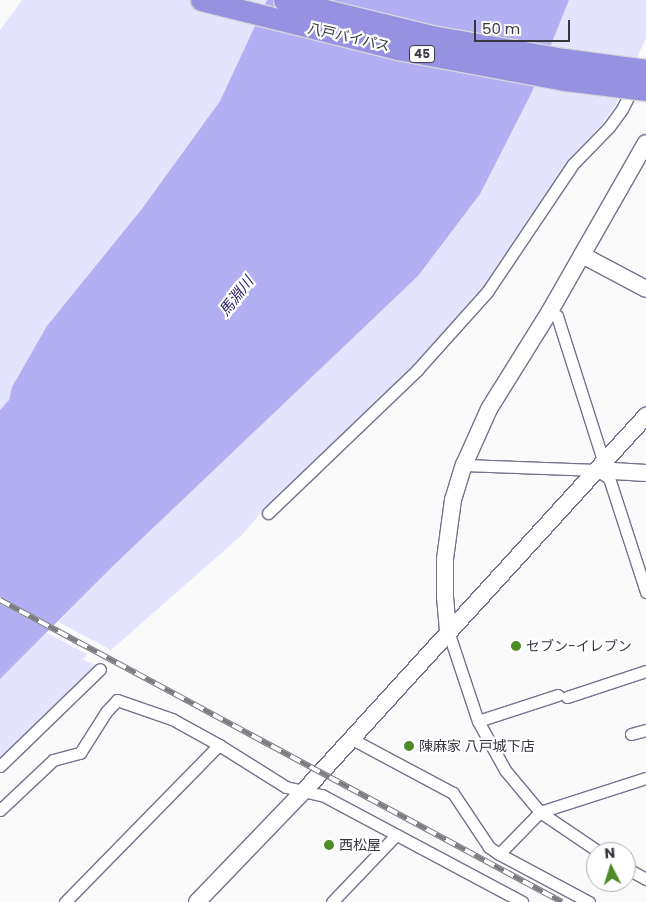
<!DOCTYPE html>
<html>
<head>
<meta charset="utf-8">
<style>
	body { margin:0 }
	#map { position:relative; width:646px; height:902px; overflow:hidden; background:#fafafa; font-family:Poppins,"Noto Sans JP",sans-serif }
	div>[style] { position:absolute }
	.green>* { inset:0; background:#e4e4ff }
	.water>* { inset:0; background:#b2aff2 }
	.pier>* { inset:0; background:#fafafa; transform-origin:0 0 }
	.roads { filter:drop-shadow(1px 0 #74738c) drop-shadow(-1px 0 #74738c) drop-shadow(0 1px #74738c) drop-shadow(0 -1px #74738c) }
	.street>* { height:11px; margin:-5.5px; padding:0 5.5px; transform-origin:5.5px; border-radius:5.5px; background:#fff }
	.secondary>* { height:16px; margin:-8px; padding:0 8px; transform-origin:8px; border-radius:8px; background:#fff }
	.rail>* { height:5.5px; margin-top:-2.75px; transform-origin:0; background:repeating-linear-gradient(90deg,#fff 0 11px,#7c7c83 0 22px); box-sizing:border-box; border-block:1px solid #7c7c83 }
	.bridges { filter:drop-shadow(1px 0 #d7d7d9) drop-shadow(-1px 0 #d7d7d9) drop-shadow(0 1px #d7d7d9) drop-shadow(0 -1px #d7d7d9) }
	.highway-bridge>* { height:21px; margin:-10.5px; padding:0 10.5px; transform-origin:10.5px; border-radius:10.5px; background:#9692e1 }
	.dots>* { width:14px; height:14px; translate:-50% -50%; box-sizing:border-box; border:2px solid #fff; border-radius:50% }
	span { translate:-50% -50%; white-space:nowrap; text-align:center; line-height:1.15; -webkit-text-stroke:4.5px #fff; paint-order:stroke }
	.shield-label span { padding:1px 4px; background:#fff; border:1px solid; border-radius:4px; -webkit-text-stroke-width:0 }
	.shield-label { font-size:12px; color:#373742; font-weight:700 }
	.street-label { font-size:14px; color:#373742 }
	.poi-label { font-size:14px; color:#373742 }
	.left { translate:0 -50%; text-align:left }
	.water-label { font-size:15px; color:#2c1d69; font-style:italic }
	.north { position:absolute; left:586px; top:842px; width:50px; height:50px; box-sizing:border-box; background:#fff; border:1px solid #afafb3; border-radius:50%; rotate:355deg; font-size:14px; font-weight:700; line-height:20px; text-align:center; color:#373742 }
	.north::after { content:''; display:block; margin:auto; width:18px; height:22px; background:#4f8b29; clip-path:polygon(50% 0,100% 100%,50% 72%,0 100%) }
	.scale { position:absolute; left:474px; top:20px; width:96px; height:22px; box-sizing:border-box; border:2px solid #373742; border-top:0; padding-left:6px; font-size:15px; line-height:18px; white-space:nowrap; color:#373742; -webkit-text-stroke:4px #fff; paint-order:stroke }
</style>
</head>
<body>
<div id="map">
	<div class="green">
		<div style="clip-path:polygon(22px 0,267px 0,220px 101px,12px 387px,9px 400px,0 410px,0 30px)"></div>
		<div style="clip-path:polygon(569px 0,646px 0,646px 38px,615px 106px,603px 123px,568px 161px,483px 289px,415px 366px,366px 415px,263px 510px,243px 534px,111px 650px,58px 622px,113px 566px,418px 276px,480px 194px,532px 92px)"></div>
		<div style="clip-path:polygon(47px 633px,87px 654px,83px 660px,96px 665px,0 759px,0 679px)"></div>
	</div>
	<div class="water">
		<div style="clip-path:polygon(267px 0,569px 0,532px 92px,480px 194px,418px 276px,113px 566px,0 679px,0 410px,9px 400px,12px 387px,47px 326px,141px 210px,220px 101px)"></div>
	</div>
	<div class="pier">
		<div style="left:0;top:597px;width:64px;height:6px;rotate:28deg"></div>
	</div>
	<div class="roads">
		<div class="street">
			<div style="left:550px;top:311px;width:9px;rotate:36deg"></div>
			<div style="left:557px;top:316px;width:154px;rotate:72.3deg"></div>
			<div style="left:464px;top:465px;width:133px;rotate:2.2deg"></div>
			<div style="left:597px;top:470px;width:14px;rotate:34deg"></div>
			<div style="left:609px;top:478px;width:120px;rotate:72deg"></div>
			<div style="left:268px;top:513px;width:207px;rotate:-43.8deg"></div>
			<div style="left:417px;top:370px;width:105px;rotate:-48.1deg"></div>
			<div style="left:487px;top:292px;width:154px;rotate:-56.1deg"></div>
			<div style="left:573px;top:164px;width:52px;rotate:-45.8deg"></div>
			<div style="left:609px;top:127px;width:22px;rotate:-54deg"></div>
			<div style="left:622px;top:109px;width:27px;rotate:-63deg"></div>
			<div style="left:448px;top:631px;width:95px;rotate:71.6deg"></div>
			<div style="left:478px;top:721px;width:56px;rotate:61.1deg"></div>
			<div style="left:505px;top:770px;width:55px;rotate:50.2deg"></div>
			<div style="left:540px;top:812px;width:71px;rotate:34.1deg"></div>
			<div style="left:567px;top:697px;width:83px;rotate:-18.2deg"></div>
			<div style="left:478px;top:721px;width:84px;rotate:-18deg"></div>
			<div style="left:631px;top:734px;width:16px;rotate:-15deg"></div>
			<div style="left:350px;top:738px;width:117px;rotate:28.1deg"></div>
			<div style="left:453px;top:793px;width:65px;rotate:56.3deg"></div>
			<div style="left:489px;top:847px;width:12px;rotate:35deg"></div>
			<div style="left:0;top:766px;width:139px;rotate:-44.1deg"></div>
			<div style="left:0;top:810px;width:73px;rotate:-43.3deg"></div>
			<div style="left:53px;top:760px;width:28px;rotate:-15deg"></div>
			<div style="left:80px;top:753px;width:49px;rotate:-57.6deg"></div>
			<div style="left:106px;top:712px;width:16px;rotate:-47deg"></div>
			<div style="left:117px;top:700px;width:58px;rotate:19.1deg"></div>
			<div style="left:172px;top:719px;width:54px;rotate:29deg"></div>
			<div style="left:219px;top:745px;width:79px;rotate:32.1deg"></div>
			<div style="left:286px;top:787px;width:37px;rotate:13deg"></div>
			<div style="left:322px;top:795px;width:227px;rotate:28.1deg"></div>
			<div style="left:626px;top:868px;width:23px;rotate:29deg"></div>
			<div style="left:65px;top:902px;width:220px;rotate:-45.6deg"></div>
			<div style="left:332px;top:902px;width:93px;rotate:-46.3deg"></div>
			<div style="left:589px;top:902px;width:102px;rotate:-151.9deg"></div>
			<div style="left:499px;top:854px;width:59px;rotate:-45.7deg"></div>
			<div style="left:540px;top:812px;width:111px;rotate:-17.8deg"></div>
		</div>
		<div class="secondary">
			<div style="left:582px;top:255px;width:72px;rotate:28deg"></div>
			<div style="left:597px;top:470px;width:49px;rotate:3.5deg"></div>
			<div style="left:448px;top:631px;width:34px;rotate:-95deg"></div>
			<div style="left:445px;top:597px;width:38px;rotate:-90deg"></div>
			<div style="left:445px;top:559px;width:60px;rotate:-82.3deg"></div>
			<div style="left:453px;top:500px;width:37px;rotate:-73deg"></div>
			<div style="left:464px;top:465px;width:61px;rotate:-65.9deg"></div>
			<div style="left:489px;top:409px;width:115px;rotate:-58.1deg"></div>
			<div style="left:550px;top:311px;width:193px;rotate:-60.3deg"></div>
			<div style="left:197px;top:902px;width:154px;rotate:-46.1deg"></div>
			<div style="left:304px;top:791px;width:508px;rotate:-47.64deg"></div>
		</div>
	</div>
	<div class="rail">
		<div style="left:0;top:600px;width:638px;rotate:28.25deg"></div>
	</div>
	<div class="bridges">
		<div class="highway-bridge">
			<div style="left:201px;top:0;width:202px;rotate:14deg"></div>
			<div style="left:397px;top:49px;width:171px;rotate:10.5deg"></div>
			<div style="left:565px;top:80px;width:82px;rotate:7deg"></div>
			<div style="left:284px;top:0;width:152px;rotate:13.7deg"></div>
			<div style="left:432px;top:36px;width:134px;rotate:9.9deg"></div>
			<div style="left:564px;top:59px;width:83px;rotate:7.6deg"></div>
		</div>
	</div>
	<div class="dots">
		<div style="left:516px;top:646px;background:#4f8b29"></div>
		<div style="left:409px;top:746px;background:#4f8b29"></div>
		<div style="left:329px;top:845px;background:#4f8b29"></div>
	</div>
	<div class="shield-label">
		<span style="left:422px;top:54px">45</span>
	</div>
	<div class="street-label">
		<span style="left:349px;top:37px;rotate:13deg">八戸バイパス</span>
	</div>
	<div class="poi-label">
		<span class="left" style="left:526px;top:646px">セブン-イレブン</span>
		<span class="left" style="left:419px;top:746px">陳麻家 八戸城下店</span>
		<span class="left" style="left:339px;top:845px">西松屋</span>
	</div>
	<div class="water-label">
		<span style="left:236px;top:296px;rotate:-52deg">馬淵川</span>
	</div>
	<div class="north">N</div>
	<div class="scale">50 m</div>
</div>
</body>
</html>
